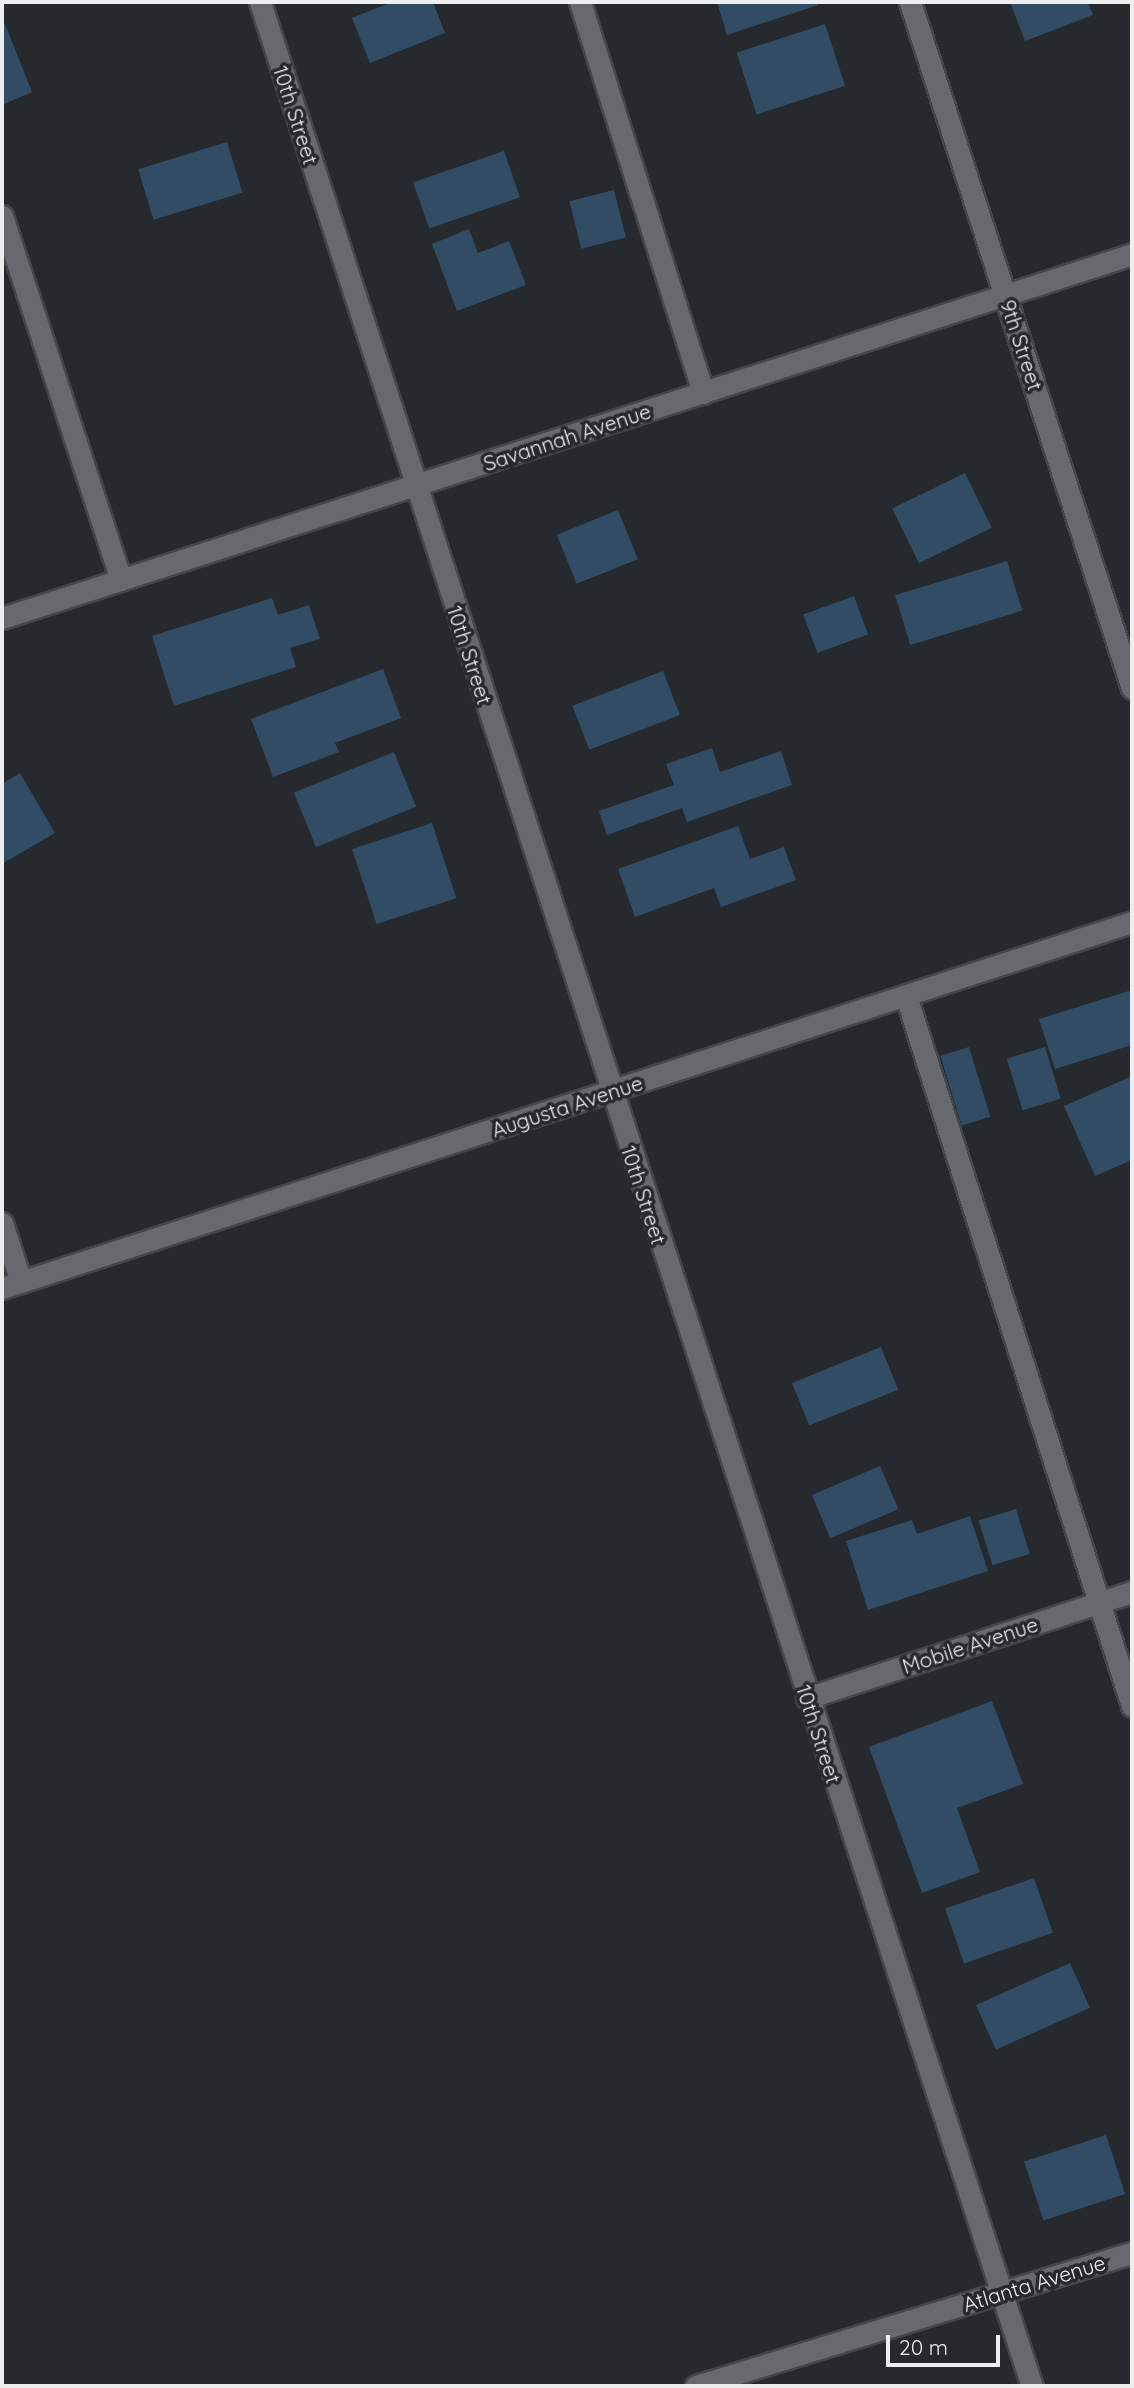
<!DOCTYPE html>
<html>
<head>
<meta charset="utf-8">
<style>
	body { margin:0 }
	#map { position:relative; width:1134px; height:2388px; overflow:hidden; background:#26292d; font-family:Quicksand,sans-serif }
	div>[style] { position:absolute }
	.building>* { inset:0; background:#324c65; transform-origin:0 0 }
	.roads { filter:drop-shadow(2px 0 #44474a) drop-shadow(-2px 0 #44474a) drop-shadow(0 2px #44474a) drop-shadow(0 -2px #44474a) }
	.minor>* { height:21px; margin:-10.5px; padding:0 10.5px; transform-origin:10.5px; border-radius:10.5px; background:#666a6e }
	span { translate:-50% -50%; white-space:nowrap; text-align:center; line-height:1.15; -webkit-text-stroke:7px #26292d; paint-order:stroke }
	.street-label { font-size:21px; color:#eceef0 }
	.frame { position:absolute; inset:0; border:4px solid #eceef0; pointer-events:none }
	.scale { position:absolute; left:886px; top:2335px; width:114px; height:32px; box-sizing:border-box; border:4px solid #eceef0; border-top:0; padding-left:9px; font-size:21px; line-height:24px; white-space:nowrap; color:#eceef0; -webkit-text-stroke:5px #26292d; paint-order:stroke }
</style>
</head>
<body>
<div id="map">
	<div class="building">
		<div style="clip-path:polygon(392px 2px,433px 2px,445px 33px,370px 63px,352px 18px)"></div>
		<div style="clip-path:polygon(717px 2px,817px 2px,818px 5px,727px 35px)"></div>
		<div style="clip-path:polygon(1010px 2px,1088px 2px,1093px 15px,1025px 41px)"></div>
		<div style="clip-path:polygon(5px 24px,32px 92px,2px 105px,2px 25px)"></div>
		<div style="left:825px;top:24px;width:65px;height:93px;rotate:72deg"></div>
		<div style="left:227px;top:142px;width:53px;height:93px;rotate:73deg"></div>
		<div style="left:504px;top:151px;width:49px;height:96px;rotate:71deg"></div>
		<div style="left:614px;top:190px;width:49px;height:46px;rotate:76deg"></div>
		<div style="clip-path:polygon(469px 229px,478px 253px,509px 241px,526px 285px,457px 311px,432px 244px)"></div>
		<div style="left:965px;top:473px;width:61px;height:81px;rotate:64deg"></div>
		<div style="left:618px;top:510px;width:53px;height:66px;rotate:68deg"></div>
		<div style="left:1007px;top:561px;width:52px;height:117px;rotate:73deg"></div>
		<div style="left:854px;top:596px;width:41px;height:54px;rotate:70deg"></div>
		<div style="clip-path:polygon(272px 598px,278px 615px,309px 605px,320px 639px,290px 648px,296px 667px,174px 706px,152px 636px)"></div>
		<div style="clip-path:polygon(383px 669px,401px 718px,335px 743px,339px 752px,273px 777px,251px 719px)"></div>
		<div style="left:663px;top:671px;width:47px;height:97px;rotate:69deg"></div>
		<div style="clip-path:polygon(712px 748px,720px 772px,781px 751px,792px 785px,687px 822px,682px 808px,607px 835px,599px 811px,674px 785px,666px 764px)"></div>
		<div style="left:394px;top:752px;width:59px;height:108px;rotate:68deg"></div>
		<div style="clip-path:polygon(20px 773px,55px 833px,2px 864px,2px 784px)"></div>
		<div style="left:432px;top:823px;width:79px;height:84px;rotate:72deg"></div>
		<div style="clip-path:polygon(738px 826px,750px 859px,784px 847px,796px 880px,721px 907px,714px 888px,635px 917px,618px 869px)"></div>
		<div style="clip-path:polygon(1132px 990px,1132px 1045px,1055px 1069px,1039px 1019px)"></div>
		<div style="left:969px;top:1047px;width:73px;height:30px;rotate:73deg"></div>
		<div style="left:1045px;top:1047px;width:54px;height:40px;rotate:73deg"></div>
		<div style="clip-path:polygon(1132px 1076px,1132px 1160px,1095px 1176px,1064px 1106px)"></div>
		<div style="left:881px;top:1347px;width:46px;height:96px;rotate:68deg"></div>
		<div style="left:880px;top:1466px;width:47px;height:74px;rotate:67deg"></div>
		<div style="left:1016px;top:1509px;width:47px;height:39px;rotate:73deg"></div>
		<div style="clip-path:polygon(970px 1516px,988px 1571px,868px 1610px,846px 1541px,912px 1520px,917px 1534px)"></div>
		<div style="clip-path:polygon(992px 1701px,1023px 1784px,957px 1808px,980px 1872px,922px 1893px,869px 1747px)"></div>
		<div style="left:1034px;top:1878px;width:58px;height:94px;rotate:71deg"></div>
		<div style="left:1070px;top:1963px;width:49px;height:103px;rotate:66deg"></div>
		<div style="left:1106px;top:2135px;width:62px;height:86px;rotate:72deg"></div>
	</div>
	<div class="roads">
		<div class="minor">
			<div style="left:260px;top:2px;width:2506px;rotate:72.06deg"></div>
			<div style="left:580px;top:2px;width:410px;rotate:72.5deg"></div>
			<div style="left:910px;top:2px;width:721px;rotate:72.07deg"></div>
			<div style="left:2px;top:216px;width:383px;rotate:71.9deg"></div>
			<div style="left:2px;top:618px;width:1187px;rotate:-17.85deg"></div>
			<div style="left:906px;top:996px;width:745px;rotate:72.34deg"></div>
			<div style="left:2px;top:1223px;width:62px;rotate:72.1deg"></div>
			<div style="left:2px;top:1288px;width:1188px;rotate:-17.95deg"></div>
			<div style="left:807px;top:1698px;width:342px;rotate:-18.1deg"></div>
			<div style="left:696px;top:2386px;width:456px;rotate:-17deg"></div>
		</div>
	</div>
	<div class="street-label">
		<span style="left:296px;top:115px;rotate:72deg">10th Street</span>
		<span style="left:1022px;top:345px;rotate:72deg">9th Street</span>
		<span style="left:567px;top:437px;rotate:-18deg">Savannah Avenue</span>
		<span style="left:470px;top:655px;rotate:72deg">10th Street</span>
		<span style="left:567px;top:1106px;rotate:-18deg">Augusta Avenue</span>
		<span style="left:644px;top:1195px;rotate:72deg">10th Street</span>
		<span style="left:970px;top:1645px;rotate:-18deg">Mobile Avenue</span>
		<span style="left:819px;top:1734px;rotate:72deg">10th Street</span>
		<span style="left:1034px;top:2283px;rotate:-17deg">Atlanta Avenue</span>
	</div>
	<div class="frame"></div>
	<div class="scale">20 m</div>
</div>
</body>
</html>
